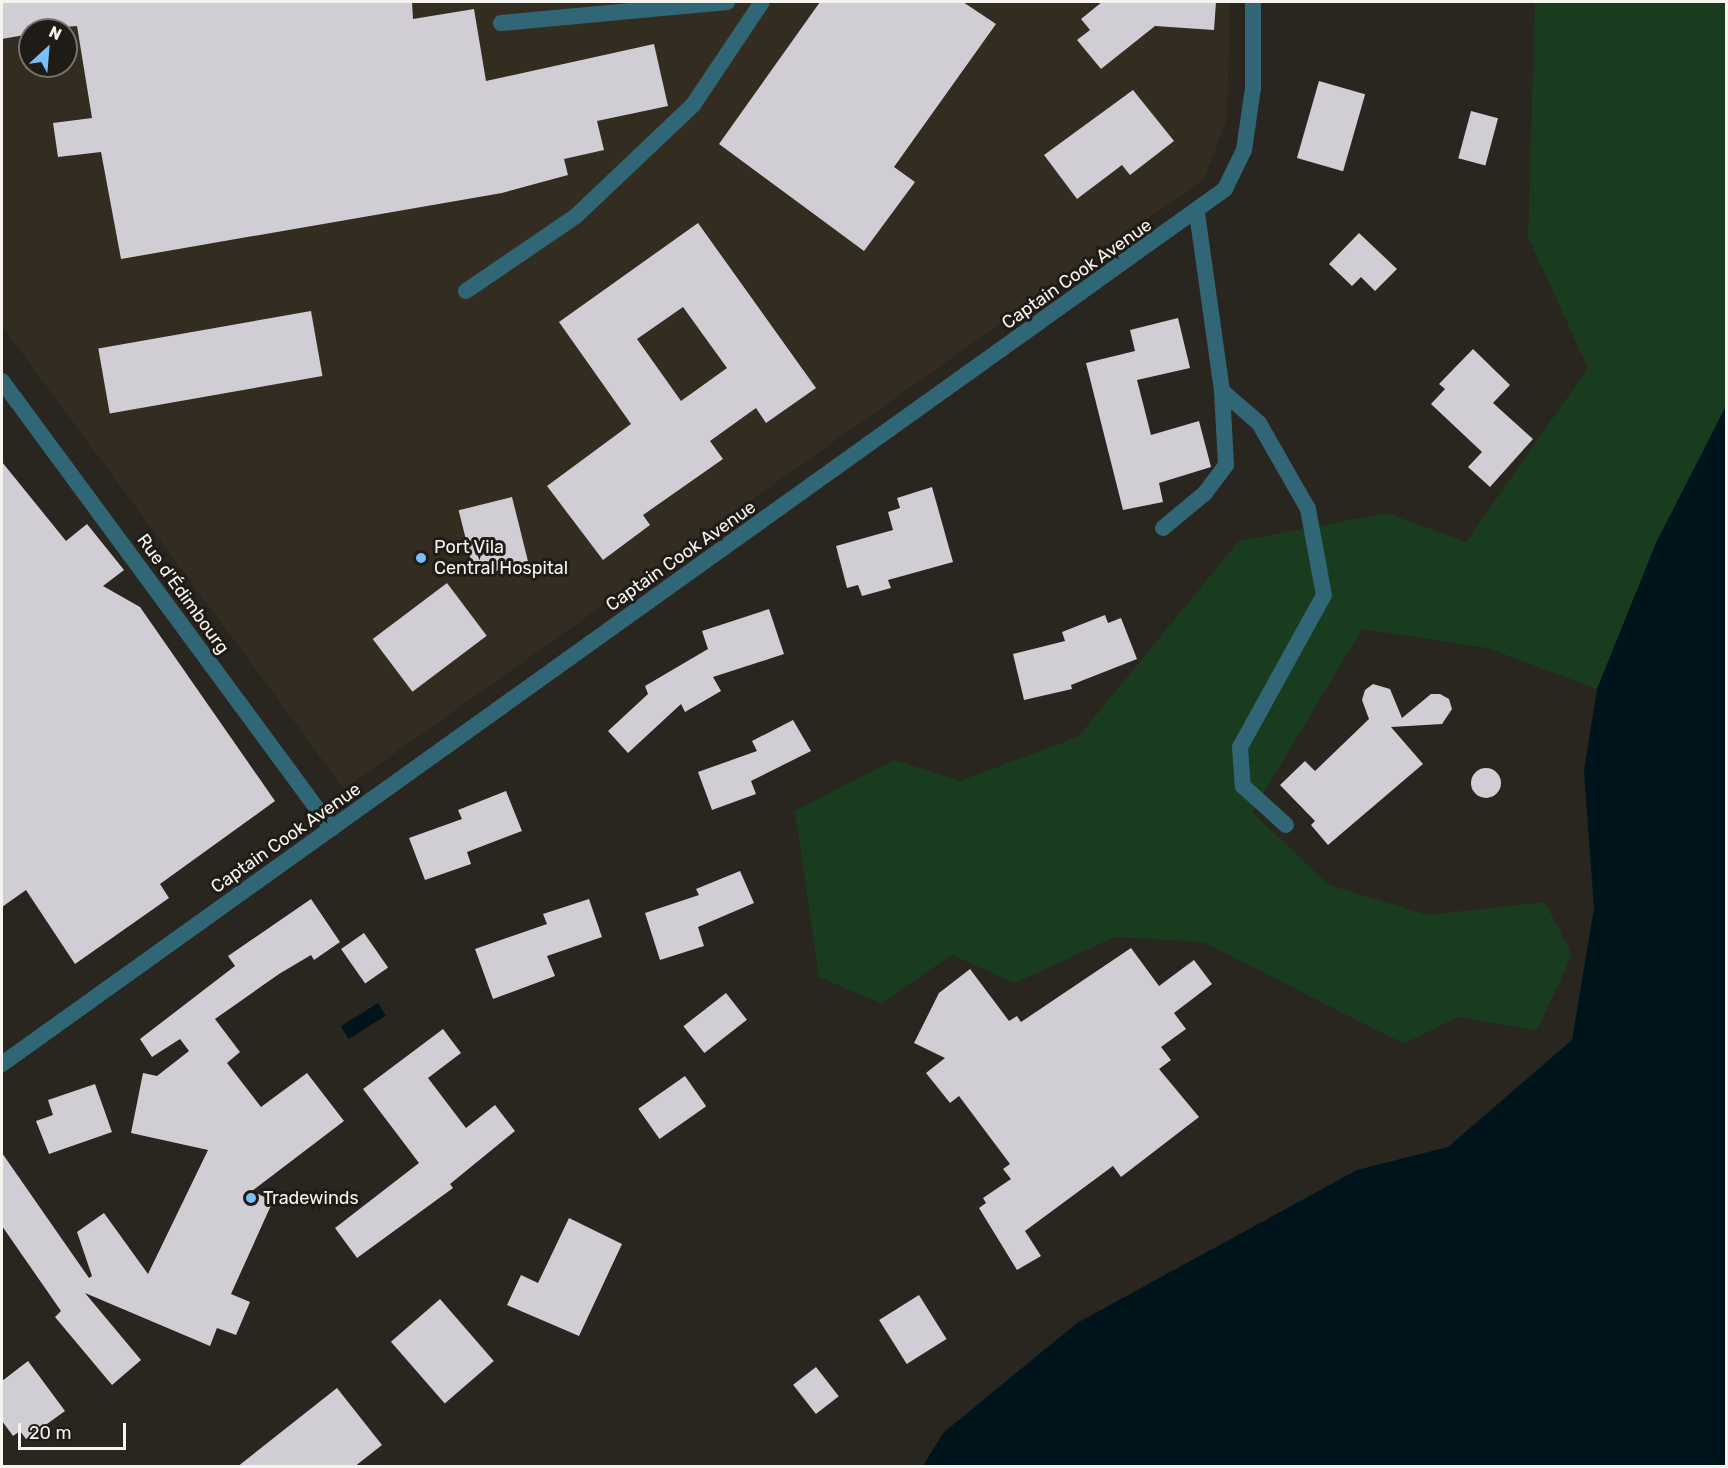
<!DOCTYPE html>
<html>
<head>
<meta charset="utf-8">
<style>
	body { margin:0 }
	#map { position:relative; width:1728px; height:1468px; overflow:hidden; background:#29251f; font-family:Rubik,sans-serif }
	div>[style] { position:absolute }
	.built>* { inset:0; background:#332c20 }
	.green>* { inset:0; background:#193c1e }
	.water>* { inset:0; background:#00151b; transform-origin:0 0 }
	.building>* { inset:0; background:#d0cdd5; transform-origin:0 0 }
	.round { border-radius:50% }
	.service>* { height:16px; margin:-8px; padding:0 8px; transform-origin:8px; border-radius:8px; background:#306676 }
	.minor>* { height:16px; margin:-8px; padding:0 8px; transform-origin:8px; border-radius:8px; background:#306676 }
	.dots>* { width:16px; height:16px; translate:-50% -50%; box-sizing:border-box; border:3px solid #1f1b16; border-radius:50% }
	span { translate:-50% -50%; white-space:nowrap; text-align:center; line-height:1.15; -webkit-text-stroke:6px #1f1b16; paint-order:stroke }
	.street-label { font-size:18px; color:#f6f4ef }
	.poi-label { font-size:18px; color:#f6f4ef }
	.left { translate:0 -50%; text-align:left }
	.frame { position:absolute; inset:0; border:3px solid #f6f4ef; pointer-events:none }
	.north { position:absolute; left:18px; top:18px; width:60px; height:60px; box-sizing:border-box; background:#1f1b16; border:2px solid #75726d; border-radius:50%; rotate:26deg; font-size:16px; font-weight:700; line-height:24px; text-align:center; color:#f6f4ef }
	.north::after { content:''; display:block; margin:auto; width:21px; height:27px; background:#7abff8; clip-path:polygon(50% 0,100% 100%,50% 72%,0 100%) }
	.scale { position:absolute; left:18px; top:1423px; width:108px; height:27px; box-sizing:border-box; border:3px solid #f6f4ef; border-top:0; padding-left:8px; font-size:18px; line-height:21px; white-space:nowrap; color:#f6f4ef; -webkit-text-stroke:4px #1f1b16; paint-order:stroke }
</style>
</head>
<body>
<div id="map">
	<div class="built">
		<div style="clip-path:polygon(evenodd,2px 2px,1230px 2px,1227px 119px,1204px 179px,344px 789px,2px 326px,2px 2px,30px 30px,66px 30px,66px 66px,30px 66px,30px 30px)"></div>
	</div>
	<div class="green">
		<div style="clip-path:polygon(1535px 2px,1726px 2px,1726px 406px,1656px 543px,1597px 689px,1487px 648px,1362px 629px,1252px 812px,1329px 885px,1427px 915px,1545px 902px,1572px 955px,1537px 1030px,1457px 1017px,1404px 1044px,1204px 942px,1114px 937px,1015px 983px,952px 955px,881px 1003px,819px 977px,795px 811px,894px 760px,960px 781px,1078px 737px,1239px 541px,1387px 513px,1466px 542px,1588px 368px,1528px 237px)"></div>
	</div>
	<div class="water">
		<div style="clip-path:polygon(1726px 406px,1726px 1466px,923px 1466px,943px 1433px,1077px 1323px,1357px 1170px,1448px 1147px,1572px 1040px,1594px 908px,1584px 771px,1597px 689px,1656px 543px)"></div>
		<div style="left:378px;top:1003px;width:15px;height:44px;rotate:58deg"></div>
	</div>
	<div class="building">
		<div style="clip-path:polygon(2px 2px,412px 2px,413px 19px,474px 9px,486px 81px,654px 44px,668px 106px,597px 121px,604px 150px,564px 159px,568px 175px,502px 193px,121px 259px,101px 152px,58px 157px,53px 123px,92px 118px,77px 26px,30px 30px,30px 34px,2px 39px)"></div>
		<div style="clip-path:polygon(820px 2px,963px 2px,996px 24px,894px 167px,915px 182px,864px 251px,719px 144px)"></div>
		<div style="clip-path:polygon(1102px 2px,1216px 2px,1214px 30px,1155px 26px,1101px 69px,1077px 40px,1090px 30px,1081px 19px)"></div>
		<div style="left:1319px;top:81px;width:48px;height:80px;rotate:16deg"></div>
		<div style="clip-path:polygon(1133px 90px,1174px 141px,1130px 175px,1122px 165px,1077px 199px,1044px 155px)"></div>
		<div style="left:1471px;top:111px;width:28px;height:49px;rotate:15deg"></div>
		<div style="clip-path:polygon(evenodd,698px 223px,816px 388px,766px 423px,756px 408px,710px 441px,723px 459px,643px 515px,650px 525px,603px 560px,547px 486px,631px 424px,559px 322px,698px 223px,683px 307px,727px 368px,681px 401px,637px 339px,683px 307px)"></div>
		<div style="clip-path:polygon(1359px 233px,1397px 269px,1375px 291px,1361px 277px,1352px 286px,1329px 264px)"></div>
		<div style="left:311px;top:311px;width:66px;height:216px;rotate:80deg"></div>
		<div style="clip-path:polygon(1178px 318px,1190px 368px,1137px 380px,1151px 435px,1199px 421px,1211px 467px,1159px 483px,1163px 502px,1123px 510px,1086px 363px,1135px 351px,1130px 330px)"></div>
		<div style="clip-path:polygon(1473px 349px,1510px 385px,1493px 403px,1533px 439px,1490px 487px,1468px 467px,1482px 452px,1431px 404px,1445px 389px,1439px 384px)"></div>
		<div style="clip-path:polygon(2px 462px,66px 541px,87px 524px,124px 570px,103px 586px,140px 607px,275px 801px,160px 884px,169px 898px,75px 964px,26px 890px,2px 907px)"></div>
		<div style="clip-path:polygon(932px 487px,953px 562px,888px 580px,891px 588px,862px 596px,858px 585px,847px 588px,836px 546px,893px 530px,888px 512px,900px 508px,897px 498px)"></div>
		<div style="left:512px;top:497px;width:68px;height:55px;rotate:76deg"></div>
		<div style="left:447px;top:583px;width:66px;height:93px;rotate:53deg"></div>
		<div style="clip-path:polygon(769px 609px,784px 654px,713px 677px,721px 691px,685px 712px,681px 704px,628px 753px,608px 731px,648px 694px,645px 686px,708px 649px,702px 631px)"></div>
		<div style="clip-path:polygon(1105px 615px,1108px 623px,1121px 618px,1137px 659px,1071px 685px,1072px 689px,1024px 700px,1013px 654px,1065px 641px,1062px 632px)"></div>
		<div style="clip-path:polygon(1373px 684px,1390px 689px,1402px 718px,1431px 694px,1440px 694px,1449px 699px,1452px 709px,1442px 724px,1391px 727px,1423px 764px,1328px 845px,1311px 825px,1315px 821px,1280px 785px,1305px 761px,1315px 771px,1369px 719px,1362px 700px,1365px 690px)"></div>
		<div style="clip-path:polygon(793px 720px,811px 751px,751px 781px,756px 794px,712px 810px,698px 772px,757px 751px,752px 741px)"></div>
		<div class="round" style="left:1471px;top:768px;width:30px;height:30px"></div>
		<div style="clip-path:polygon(506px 791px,522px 831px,467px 852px,471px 864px,425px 880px,409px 838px,462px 819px,458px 810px)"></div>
		<div style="clip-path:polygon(740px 871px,754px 903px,698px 927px,704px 946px,660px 960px,645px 913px,699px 895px,696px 889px)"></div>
		<div style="clip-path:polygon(311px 899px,340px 942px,314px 960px,311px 955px,279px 974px,215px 1019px,240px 1052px,227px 1063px,261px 1107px,307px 1073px,344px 1121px,252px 1191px,273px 1201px,231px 1294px,250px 1302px,236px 1335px,217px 1328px,210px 1346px,85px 1293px,141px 1360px,112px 1385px,55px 1317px,61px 1311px,2px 1226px,2px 1153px,89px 1278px,92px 1276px,77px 1232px,104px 1213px,148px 1274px,208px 1150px,131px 1133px,143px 1073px,157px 1076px,189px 1051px,180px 1039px,152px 1057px,140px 1039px,235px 966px,228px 956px)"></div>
		<div style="clip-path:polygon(589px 899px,602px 937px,547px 956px,555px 976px,493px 999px,475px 949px,547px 924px,543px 914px)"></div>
		<div style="left:364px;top:933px;width:42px;height:28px;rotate:55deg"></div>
		<div style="clip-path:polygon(1131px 948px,1159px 986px,1194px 960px,1212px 984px,1174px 1013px,1186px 1029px,1161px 1047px,1171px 1060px,1159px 1069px,1199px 1117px,1121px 1177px,1113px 1166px,1025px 1231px,1041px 1256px,1017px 1270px,979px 1208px,986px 1203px,983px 1198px,1011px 1179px,1003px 1169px,1010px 1164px,959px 1096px,950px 1103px,926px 1073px,945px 1058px,914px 1043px,939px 993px,970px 969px,1009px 1021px,1017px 1016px,1021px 1022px)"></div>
		<div style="left:726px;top:993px;width:34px;height:54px;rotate:52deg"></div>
		<div style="clip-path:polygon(443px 1029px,461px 1053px,428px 1078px,466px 1128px,495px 1105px,515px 1131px,450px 1184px,453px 1188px,357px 1258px,335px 1228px,419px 1163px,363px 1089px)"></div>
		<div style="left:685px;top:1076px;width:37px;height:57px;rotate:55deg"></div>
		<div style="clip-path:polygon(95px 1084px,112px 1132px,49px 1154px,36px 1121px,53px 1115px,48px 1100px)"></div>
		<div style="clip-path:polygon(569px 1218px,622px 1244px,579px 1336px,507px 1305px,521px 1275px,538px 1283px)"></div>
		<div style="left:919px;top:1295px;width:52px;height:47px;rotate:58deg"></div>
		<div style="left:440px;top:1299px;width:82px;height:65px;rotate:49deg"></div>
		<div style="clip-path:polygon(28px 1361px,65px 1411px,26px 1439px,20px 1431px,13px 1436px,2px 1421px,2px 1381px)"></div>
		<div style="left:816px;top:1367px;width:37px;height:29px;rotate:52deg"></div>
		<div style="clip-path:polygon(337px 1388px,382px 1445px,354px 1467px,237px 1467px)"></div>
	</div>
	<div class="service">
		<div style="left:501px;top:23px;width:227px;rotate:-5.3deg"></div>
		<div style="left:466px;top:291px;width:133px;rotate:-34.3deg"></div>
		<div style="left:576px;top:216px;width:161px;rotate:-43.5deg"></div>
		<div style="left:693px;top:105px;width:124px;rotate:-56.2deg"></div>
		<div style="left:1222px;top:391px;width:49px;rotate:40.9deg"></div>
		<div style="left:1259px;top:423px;width:99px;rotate:60.3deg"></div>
		<div style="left:1308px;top:509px;width:87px;rotate:79.5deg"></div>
		<div style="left:1324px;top:595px;width:174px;rotate:118.9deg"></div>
		<div style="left:1240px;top:747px;width:39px;rotate:86deg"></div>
		<div style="left:1243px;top:786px;width:58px;rotate:42.2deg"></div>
		<div style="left:1163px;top:528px;width:55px;rotate:-39.8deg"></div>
		<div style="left:1205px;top:493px;width:35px;rotate:-53deg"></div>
		<div style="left:1226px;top:465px;width:74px;rotate:-93.1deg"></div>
		<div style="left:1222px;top:391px;width:180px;rotate:-98deg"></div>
	</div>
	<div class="minor">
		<div style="left:2px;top:381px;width:556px;rotate:53.62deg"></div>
		<div style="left:2px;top:1064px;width:1504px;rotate:-35.58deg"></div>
		<div style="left:1225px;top:189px;width:43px;rotate:-64deg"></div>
		<div style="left:1244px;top:150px;width:63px;rotate:-81.7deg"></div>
		<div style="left:1253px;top:88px;width:86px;rotate:-90deg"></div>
	</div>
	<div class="dots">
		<div style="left:421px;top:558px;background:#7abff8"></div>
		<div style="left:251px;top:1198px;background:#7abff8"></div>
	</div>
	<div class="street-label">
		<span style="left:1077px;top:274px;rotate:-35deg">Captain Cook Avenue</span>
		<span style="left:681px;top:556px;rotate:-35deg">Captain Cook Avenue</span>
		<span style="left:183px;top:594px;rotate:54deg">Rue d'Édimbourg</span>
		<span style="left:286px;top:838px;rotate:-35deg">Captain Cook Avenue</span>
	</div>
	<div class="poi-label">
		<span class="left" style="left:434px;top:558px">Port Vila<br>Central Hospital</span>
		<span class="left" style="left:263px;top:1198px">Tradewinds</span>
	</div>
	<div class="frame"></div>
	<div class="north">N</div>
	<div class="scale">20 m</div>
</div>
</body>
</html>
